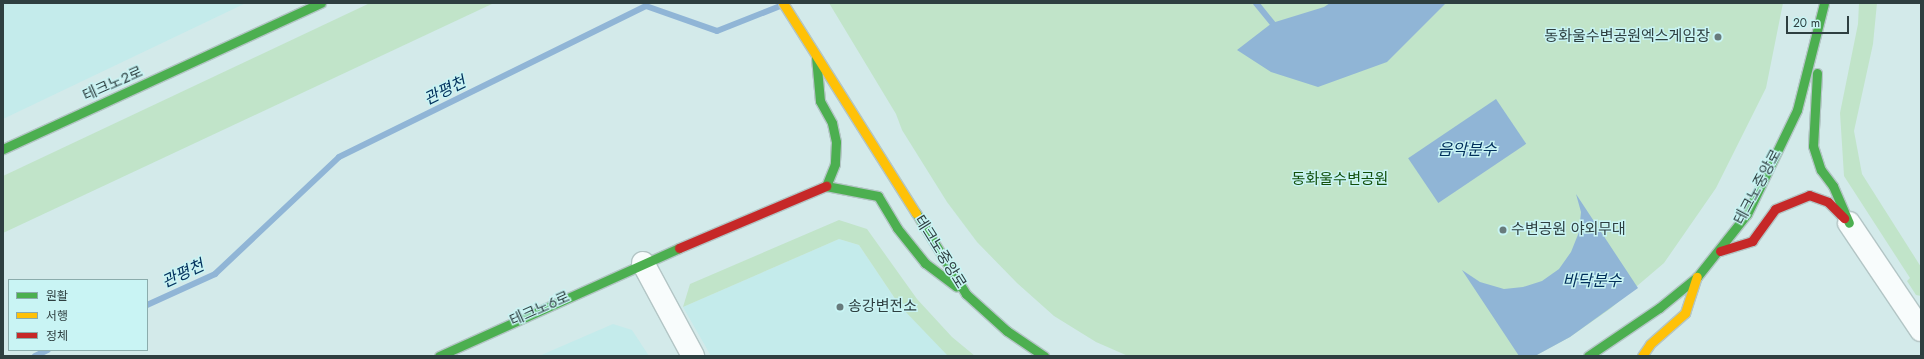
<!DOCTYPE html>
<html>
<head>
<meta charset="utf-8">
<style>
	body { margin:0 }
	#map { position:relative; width:1924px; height:359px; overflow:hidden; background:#d3eaea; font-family:Jost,"Noto Sans KR",sans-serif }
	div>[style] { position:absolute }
	.built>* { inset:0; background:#c4ebeb }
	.green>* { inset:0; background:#c1e4c9 }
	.water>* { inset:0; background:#90b5d6; transform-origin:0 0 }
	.stream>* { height:6px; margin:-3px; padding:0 3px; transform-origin:3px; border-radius:3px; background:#90b5d6 }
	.roads { filter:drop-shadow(1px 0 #b3c5c5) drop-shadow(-1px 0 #b3c5c5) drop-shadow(0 1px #b3c5c5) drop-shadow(0 -1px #b3c5c5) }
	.street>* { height:22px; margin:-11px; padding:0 11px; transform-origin:11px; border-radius:11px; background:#f8fcfc }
	.fast>* { height:9px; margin:-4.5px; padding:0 4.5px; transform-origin:4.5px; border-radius:4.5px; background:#4caf50 }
	.slow>* { height:9px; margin:-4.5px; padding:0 4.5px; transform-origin:4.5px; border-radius:4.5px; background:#ffc107 }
	.jam>* { height:9px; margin:-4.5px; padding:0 4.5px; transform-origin:4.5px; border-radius:4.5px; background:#c62828 }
	.dots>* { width:11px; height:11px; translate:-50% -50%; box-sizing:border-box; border:2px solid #c9f4f4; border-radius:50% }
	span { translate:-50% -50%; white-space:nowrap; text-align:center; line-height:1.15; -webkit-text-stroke:3px #c9f4f4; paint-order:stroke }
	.poi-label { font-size:15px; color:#2e3f40 }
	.right { translate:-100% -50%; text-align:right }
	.left { translate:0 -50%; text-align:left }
	.street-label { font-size:15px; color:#2e3f40 }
	.park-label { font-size:15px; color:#114f0b }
	.water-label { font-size:16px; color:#002f5b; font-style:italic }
	.frame { position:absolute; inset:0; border:4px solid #2e3f40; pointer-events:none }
	.legend { position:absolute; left:8px; top:279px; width:140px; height:72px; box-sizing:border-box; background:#c9f4f4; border:1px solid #8bacac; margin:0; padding:5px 7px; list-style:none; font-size:12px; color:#2e3f40 }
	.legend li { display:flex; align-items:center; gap:8px; height:20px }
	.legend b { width:20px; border:1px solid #8bacac }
	.scale { position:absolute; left:1786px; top:16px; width:63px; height:18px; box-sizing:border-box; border:2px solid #2e3f40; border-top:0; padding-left:5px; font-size:12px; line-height:14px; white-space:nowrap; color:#2e3f40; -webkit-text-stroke:3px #c9f4f4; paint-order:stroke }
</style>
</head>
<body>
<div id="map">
	<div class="built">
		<div style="clip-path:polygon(3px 3px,246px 3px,3px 119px)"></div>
		<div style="clip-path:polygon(839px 239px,859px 245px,900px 306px,949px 356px,711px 356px,683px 307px)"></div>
		<div style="clip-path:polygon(613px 324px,632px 330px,649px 356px,539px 356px)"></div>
	</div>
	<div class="green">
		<div style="clip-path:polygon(370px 3px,494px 3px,3px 233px,3px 176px)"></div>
		<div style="clip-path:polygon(829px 3px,1783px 3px,1766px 88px,1716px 188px,1664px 263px,1610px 309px,1570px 337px,1535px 356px,1128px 356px,1096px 342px,1054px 316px,1017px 283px,977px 242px,947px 202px,902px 130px,896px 114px)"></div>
		<div style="clip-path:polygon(1859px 3px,1877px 3px,1873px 44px,1854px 131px,1862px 174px,1921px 267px,1921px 296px,1916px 295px,1907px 281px,1910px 278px,1844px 176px,1840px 113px,1858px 24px)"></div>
		<div style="clip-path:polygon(839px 220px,867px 229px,917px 299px,952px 337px,975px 356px,947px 355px,900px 306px,859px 245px,839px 239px,683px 307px,690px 284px)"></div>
	</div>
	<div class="water">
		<div style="clip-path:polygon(1330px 3px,1446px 3px,1387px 62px,1318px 87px,1271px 72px,1237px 50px,1272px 23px,1324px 7px)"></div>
		<div style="left:1496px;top:99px;width:54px;height:106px;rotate:56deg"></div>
		<div style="clip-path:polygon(1576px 194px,1638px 288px,1570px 337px,1535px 356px,1519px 356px,1462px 270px,1480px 282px,1504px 289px,1523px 287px,1542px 281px,1559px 269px,1571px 252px,1579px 232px,1581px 212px)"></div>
	</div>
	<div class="stream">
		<div style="left:1256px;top:3px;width:26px;rotate:51deg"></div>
		<div style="left:147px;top:305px;width:75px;rotate:-24.5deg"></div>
		<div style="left:215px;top:274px;width:170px;rotate:-43.3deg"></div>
		<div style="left:339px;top:157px;width:342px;rotate:-26.2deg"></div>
		<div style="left:646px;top:6px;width:75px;rotate:19.4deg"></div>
		<div style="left:717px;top:31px;width:68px;rotate:-21.6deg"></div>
		<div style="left:35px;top:356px;width:14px;rotate:-25deg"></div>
	</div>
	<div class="roads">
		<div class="street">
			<div style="left:1849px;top:223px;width:129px;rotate:56.1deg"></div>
			<div style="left:643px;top:263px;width:106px;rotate:61.7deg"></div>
		</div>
		<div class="fast">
			<div style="left:816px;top:57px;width:44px;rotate:84.8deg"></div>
			<div style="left:820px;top:101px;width:25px;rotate:61deg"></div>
			<div style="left:832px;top:123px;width:19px;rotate:78deg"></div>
			<div style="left:836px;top:142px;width:22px;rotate:93deg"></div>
			<div style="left:835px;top:164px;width:24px;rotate:112deg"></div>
			<div style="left:1817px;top:73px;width:73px;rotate:93.1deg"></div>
			<div style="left:1813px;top:146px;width:25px;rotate:72deg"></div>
			<div style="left:1821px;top:170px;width:20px;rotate:53deg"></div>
			<div style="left:1833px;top:186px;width:40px;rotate:66.6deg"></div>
			<div style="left:3px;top:149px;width:350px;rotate:-24.7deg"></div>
			<div style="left:826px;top:186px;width:53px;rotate:10.9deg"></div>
			<div style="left:878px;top:196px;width:37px;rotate:59deg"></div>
			<div style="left:897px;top:228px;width:45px;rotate:51.3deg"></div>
			<div style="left:925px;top:263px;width:39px;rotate:37deg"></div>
			<div style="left:916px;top:213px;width:95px;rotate:58.3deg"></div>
			<div style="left:966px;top:294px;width:55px;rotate:42.1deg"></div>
			<div style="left:1007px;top:331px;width:45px;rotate:34deg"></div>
			<div style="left:439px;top:356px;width:263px;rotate:-24.2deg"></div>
			<div style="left:1588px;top:356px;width:86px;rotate:-34.1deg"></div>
			<div style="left:1659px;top:308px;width:49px;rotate:-39.2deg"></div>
			<div style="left:1697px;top:277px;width:80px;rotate:-51.6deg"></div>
			<div style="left:1747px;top:214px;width:115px;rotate:-64.3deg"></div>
			<div style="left:1797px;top:110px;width:110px;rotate:-75.8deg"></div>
		</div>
		<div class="slow">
			<div style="left:783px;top:3px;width:249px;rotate:57.7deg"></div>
			<div style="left:1642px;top:356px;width:14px;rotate:-56deg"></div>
			<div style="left:1650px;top:344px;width:47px;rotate:-41.5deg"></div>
			<div style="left:1685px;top:313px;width:38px;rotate:-72deg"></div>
		</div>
		<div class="jam">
			<div style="left:679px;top:248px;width:160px;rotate:-22.9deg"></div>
			<div style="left:1720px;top:251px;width:34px;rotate:-17deg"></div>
			<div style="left:1752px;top:241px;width:39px;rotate:-54deg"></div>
			<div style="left:1775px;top:209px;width:37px;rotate:-22deg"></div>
			<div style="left:1809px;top:195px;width:20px;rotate:20deg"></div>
			<div style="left:1828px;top:202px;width:23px;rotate:45deg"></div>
		</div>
	</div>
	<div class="dots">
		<div style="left:1718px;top:37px;background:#687b7c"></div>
		<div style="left:1503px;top:230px;background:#687b7c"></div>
		<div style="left:840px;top:307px;background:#687b7c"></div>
	</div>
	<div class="poi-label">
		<span class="right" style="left:1710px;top:37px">동화울수변공원엑스게임장</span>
		<span class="left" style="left:1511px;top:230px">수변공원 야외무대</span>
		<span class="left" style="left:848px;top:307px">송강변전소</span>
	</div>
	<div class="street-label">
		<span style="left:113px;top:84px;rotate:-24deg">테크노2로</span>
		<span style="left:1758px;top:187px;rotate:-62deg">테크노중앙로</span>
		<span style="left:940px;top:252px;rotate:58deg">테크노중앙로</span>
		<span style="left:540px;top:309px;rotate:-24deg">테크노6로</span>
	</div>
	<div class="park-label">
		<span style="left:1340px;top:180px">동화울수변공원</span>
	</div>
	<div class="water-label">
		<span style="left:445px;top:91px;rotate:-26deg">관평천</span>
		<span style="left:1467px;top:150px">음악분수</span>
		<span style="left:183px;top:274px;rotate:-25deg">관평천</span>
		<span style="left:1592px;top:281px">바닥분수</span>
	</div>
	<div class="frame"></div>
	<ul class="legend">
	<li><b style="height:5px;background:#4caf50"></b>원활</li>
	<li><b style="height:5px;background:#ffc107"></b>서행</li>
	<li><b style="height:5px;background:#c62828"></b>정체</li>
	</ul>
	<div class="scale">20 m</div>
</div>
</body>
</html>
